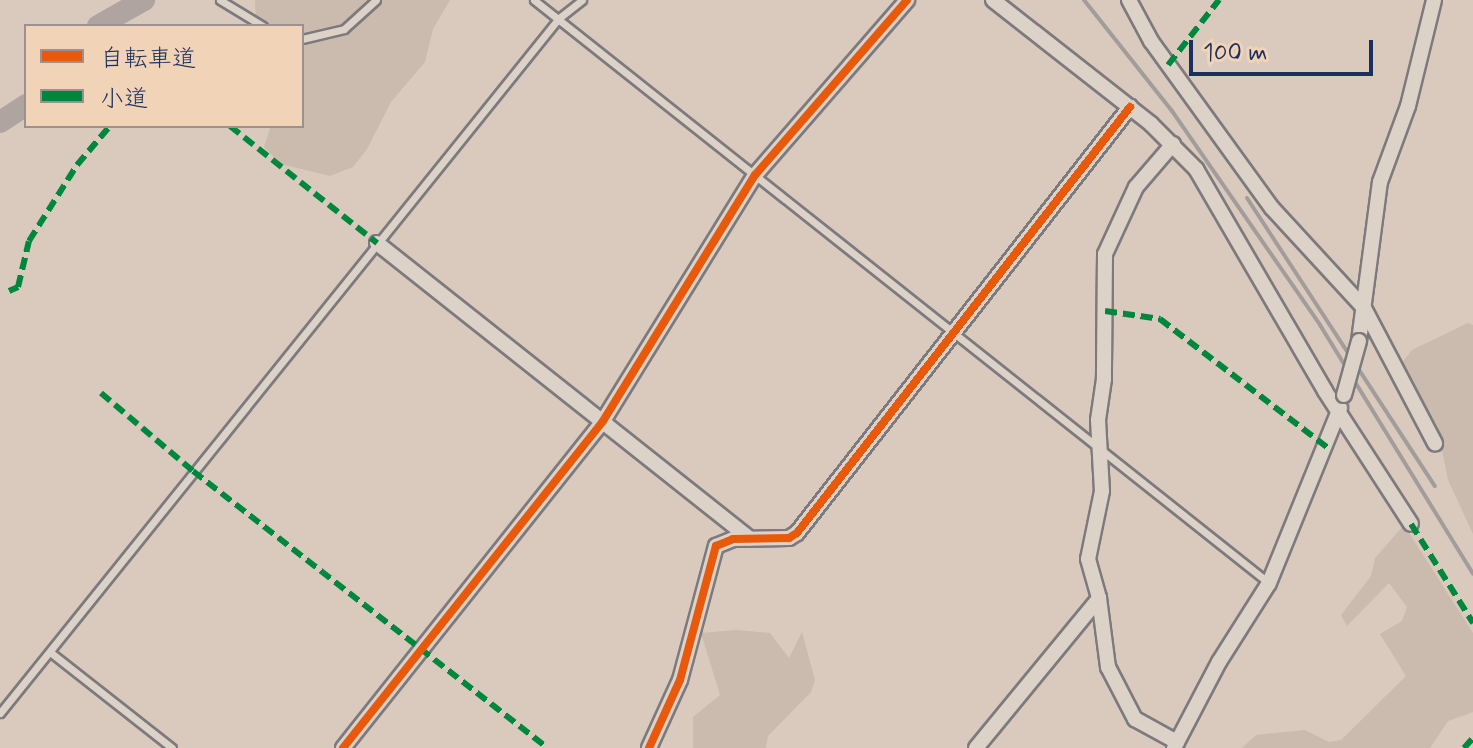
<!DOCTYPE html>
<html>
<head>
<meta charset="utf-8">
<style>
	body { margin:0 }
	#map { position:relative; width:1473px; height:748px; overflow:hidden; background:#d9cabd; font-family:Mynerve,"Klee One",sans-serif }
	div>[style] { position:absolute }
	.green>* { inset:0; background:#cbbaae }
	.river>* { height:22px; margin:-11px; padding:0 11px; transform-origin:11px; border-radius:11px; background:#afa4a0 }
	.roads { filter:drop-shadow(2px 0 #7d7a7d) drop-shadow(-2px 0 #7d7a7d) drop-shadow(0 2px #7d7a7d) drop-shadow(0 -2px #7d7a7d) }
	.service>* { height:7px; margin:-3.5px; padding:0 3.5px; transform-origin:3.5px; border-radius:3.5px; background:#ddd2c8 }
	.minor>* { height:14px; margin:-7px; padding:0 7px; transform-origin:7px; border-radius:7px; background:#ddd2c8 }
	.rail>* { height:4px; margin:-2px; padding:0 2px; transform-origin:2px; border-radius:2px; background:#a29c9b }
	.bridges { filter:drop-shadow(2px 0 #7d7a7d) drop-shadow(-2px 0 #7d7a7d) drop-shadow(0 2px #7d7a7d) drop-shadow(0 -2px #7d7a7d) }
	.minor-bridge>* { height:14px; margin:-7px; padding:0 7px; transform-origin:7px; border-radius:7px; background:#ddd2c8 }
	.quiet>* { height:6px; margin-top:-3px; transform-origin:0; background:repeating-linear-gradient(90deg,#00873e 0 12px,transparent 0 18px) }
	.cycleway>* { height:8px; margin:-4px; padding:0 4px; transform-origin:4px; border-radius:4px; background:#e8590c }
	span { translate:-50% -50%; white-space:nowrap; text-align:center; line-height:1.15; -webkit-text-stroke:7px #f1d3b7; paint-order:stroke }
	.legend { position:absolute; left:24px; top:24px; width:280px; height:104px; box-sizing:border-box; background:#f1d3b7; border:2px solid #9b9193; margin:0; padding:10px 14px; list-style:none; font-size:24px; color:#1b2f5e }
	.legend li { display:flex; align-items:center; gap:16px; height:40px }
	.legend b { width:40px; border:2px solid #9b9193 }
	.scale { position:absolute; left:1189px; top:40px; width:184px; height:36px; box-sizing:border-box; border:4px solid #1b2f5e; border-top:0; padding-left:10px; font-size:24px; line-height:28px; white-space:nowrap; color:#1b2f5e; -webkit-text-stroke:6px #f1d3b7; paint-order:stroke }
</style>
</head>
<body>
<div id="map">
	<div class="green">
		<div style="clip-path:polygon(255px 0,450px 0,433px 29px,425px 62px,391px 102px,367px 149px,353px 167px,330px 176px,281px 164px,264px 147px,271px 126px,302px 126px,302px 26px,256px 26px)"></div>
		<div style="clip-path:polygon(1468px 323px,1473px 325px,1473px 534px,1448px 480px,1437px 425px,1401px 364px,1412px 350px)"></div>
		<div style="clip-path:polygon(1404px 525px,1473px 633px,1473px 712px,1448px 721px,1430px 748px,1242px 748px,1256px 735px,1305px 730px,1329px 742px,1341px 740px,1406px 676px,1380px 634px,1402px 621px,1407px 607px,1389px 583px,1347px 626px,1341px 615px,1371px 576px,1375px 558px)"></div>
		<div style="clip-path:polygon(736px 630px,770px 633px,789px 658px,802px 632px,815px 680px,811px 692px,768px 736px,766px 748px,693px 748px,693px 717px,720px 695px,701px 633px)"></div>
	</div>
	<div class="river">
		<div style="left:98px;top:26px;width:53px;rotate:-29.5deg"></div>
		<div style="left:0;top:122px;width:31px;rotate:-33deg"></div>
	</div>
	<div class="roads">
		<div class="service">
			<div style="left:220px;top:0;width:50px;rotate:31.2deg"></div>
			<div style="left:534px;top:0;width:938px;rotate:38.42deg"></div>
			<div style="left:302px;top:39px;width:43px;rotate:-13.4deg"></div>
			<div style="left:344px;top:29px;width:43px;rotate:-42.2deg"></div>
			<div style="left:50px;top:652px;width:155px;rotate:38.2deg"></div>
			<div style="left:0;top:713px;width:892px;rotate:-51.19deg"></div>
			<div style="left:559px;top:18px;width:29px;rotate:-38deg"></div>
		</div>
		<div class="minor">
			<div style="left:993px;top:0;width:201px;rotate:38.1deg"></div>
			<div style="left:1151px;top:124px;width:64px;rotate:45deg"></div>
			<div style="left:1196px;top:169px;width:257px;rotate:59.8deg"></div>
			<div style="left:1325px;top:391px;width:158px;rotate:57.1deg"></div>
			<div style="left:1129px;top:0;width:47px;rotate:61.8deg"></div>
			<div style="left:1151px;top:41px;width:206px;rotate:54.1deg"></div>
			<div style="left:1272px;top:208px;width:136px;rotate:47.4deg"></div>
			<div style="left:1364px;top:308px;width:153px;rotate:62.3deg"></div>
			<div style="left:1173px;top:144px;width:57px;rotate:130.7deg"></div>
			<div style="left:1136px;top:187px;width:74px;rotate:114.8deg"></div>
			<div style="left:1105px;top:254px;width:125px;rotate:90.5deg"></div>
			<div style="left:1104px;top:379px;width:41px;rotate:98.3deg"></div>
			<div style="left:1098px;top:420px;width:71px;rotate:86.8deg"></div>
			<div style="left:1102px;top:491px;width:69px;rotate:101.6deg"></div>
			<div style="left:1088px;top:559px;width:41px;rotate:74.2deg"></div>
			<div style="left:1099px;top:598px;width:70px;rotate:82.6deg"></div>
			<div style="left:1108px;top:667px;width:59px;rotate:62.6deg"></div>
			<div style="left:1135px;top:719px;width:48px;rotate:28.7deg"></div>
			<div style="left:377px;top:243px;width:476px;rotate:38.4deg"></div>
			<div style="left:1359px;top:341px;width:160px;rotate:-82.5deg"></div>
			<div style="left:1380px;top:182px;width:81px;rotate:-69.8deg"></div>
			<div style="left:1408px;top:106px;width:109px;rotate:-76.2deg"></div>
			<div style="left:343px;top:748px;width:418px;rotate:-51.5deg"></div>
			<div style="left:603px;top:421px;width:289px;rotate:-58.3deg"></div>
			<div style="left:755px;top:175px;width:232px;rotate:-49deg"></div>
			<div style="left:649px;top:748px;width:75px;rotate:-65.5deg"></div>
			<div style="left:680px;top:680px;width:139px;rotate:-75deg"></div>
			<div style="left:716px;top:546px;width:18px;rotate:-22deg"></div>
			<div style="left:733px;top:539px;width:56px;rotate:-1deg"></div>
			<div style="left:789px;top:538px;width:9px;rotate:-32deg"></div>
			<div style="left:797px;top:533px;width:541px;rotate:-51.99deg"></div>
			<div style="left:976px;top:748px;width:194px;rotate:-50.6deg"></div>
			<div style="left:1174px;top:748px;width:97px;rotate:-62.4deg"></div>
			<div style="left:1219px;top:662px;width:93px;rotate:-57.7deg"></div>
			<div style="left:1269px;top:583px;width:189px;rotate:-67.9deg"></div>
		</div>
	</div>
	<div class="rail">
		<div style="left:1084px;top:0;width:142px;rotate:51.6deg"></div>
		<div style="left:1172px;top:111px;width:260px;rotate:55.3deg"></div>
		<div style="left:1320px;top:325px;width:292px;rotate:58.4deg"></div>
		<div style="left:1247px;top:198px;width:344px;rotate:56.9deg"></div>
	</div>
	<div class="bridges">
		<div class="minor-bridge">
			<div style="left:1344px;top:395px;width:56px;rotate:-74.5deg"></div>
		</div>
	</div>
	<div class="quiet">
		<div style="left:1168px;top:65px;width:83px;rotate:-51.9deg"></div>
		<div style="left:230px;top:126px;width:188px;rotate:38.5deg"></div>
		<div style="left:9px;top:291px;width:10px;rotate:-24deg"></div>
		<div style="left:18px;top:287px;width:47px;rotate:-76.6deg"></div>
		<div style="left:29px;top:241px;width:90px;rotate:-57.7deg"></div>
		<div style="left:77px;top:165px;width:51px;rotate:-49.8deg"></div>
		<div style="left:1105px;top:311px;width:56px;rotate:8.3deg"></div>
		<div style="left:1160px;top:319px;width:212px;rotate:37.5deg"></div>
		<div style="left:101px;top:393px;width:121px;rotate:40.3deg"></div>
		<div style="left:193px;top:471px;width:449px;rotate:38deg"></div>
		<div style="left:1411px;top:524px;width:117px;rotate:57.9deg"></div>
		<div style="left:1464px;top:748px;width:13px;rotate:-48deg"></div>
	</div>
	<div class="cycleway">
		<div style="left:343px;top:748px;width:418px;rotate:-51.5deg"></div>
		<div style="left:603px;top:421px;width:289px;rotate:-58.3deg"></div>
		<div style="left:755px;top:175px;width:232px;rotate:-49deg"></div>
		<div style="left:649px;top:748px;width:75px;rotate:-65.5deg"></div>
		<div style="left:680px;top:680px;width:139px;rotate:-75deg"></div>
		<div style="left:716px;top:546px;width:18px;rotate:-22deg"></div>
		<div style="left:733px;top:539px;width:56px;rotate:-1deg"></div>
		<div style="left:789px;top:538px;width:9px;rotate:-32deg"></div>
		<div style="left:797px;top:533px;width:541px;rotate:-51.99deg"></div>
	</div>
	<ul class="legend">
	<li><b style="height:10px;background:#e8590c"></b>自転車道</li>
	<li><b style="height:10px;background:#00873e"></b>小道</li>
	</ul>
	<div class="scale">100 m</div>
</div>
</body>
</html>
